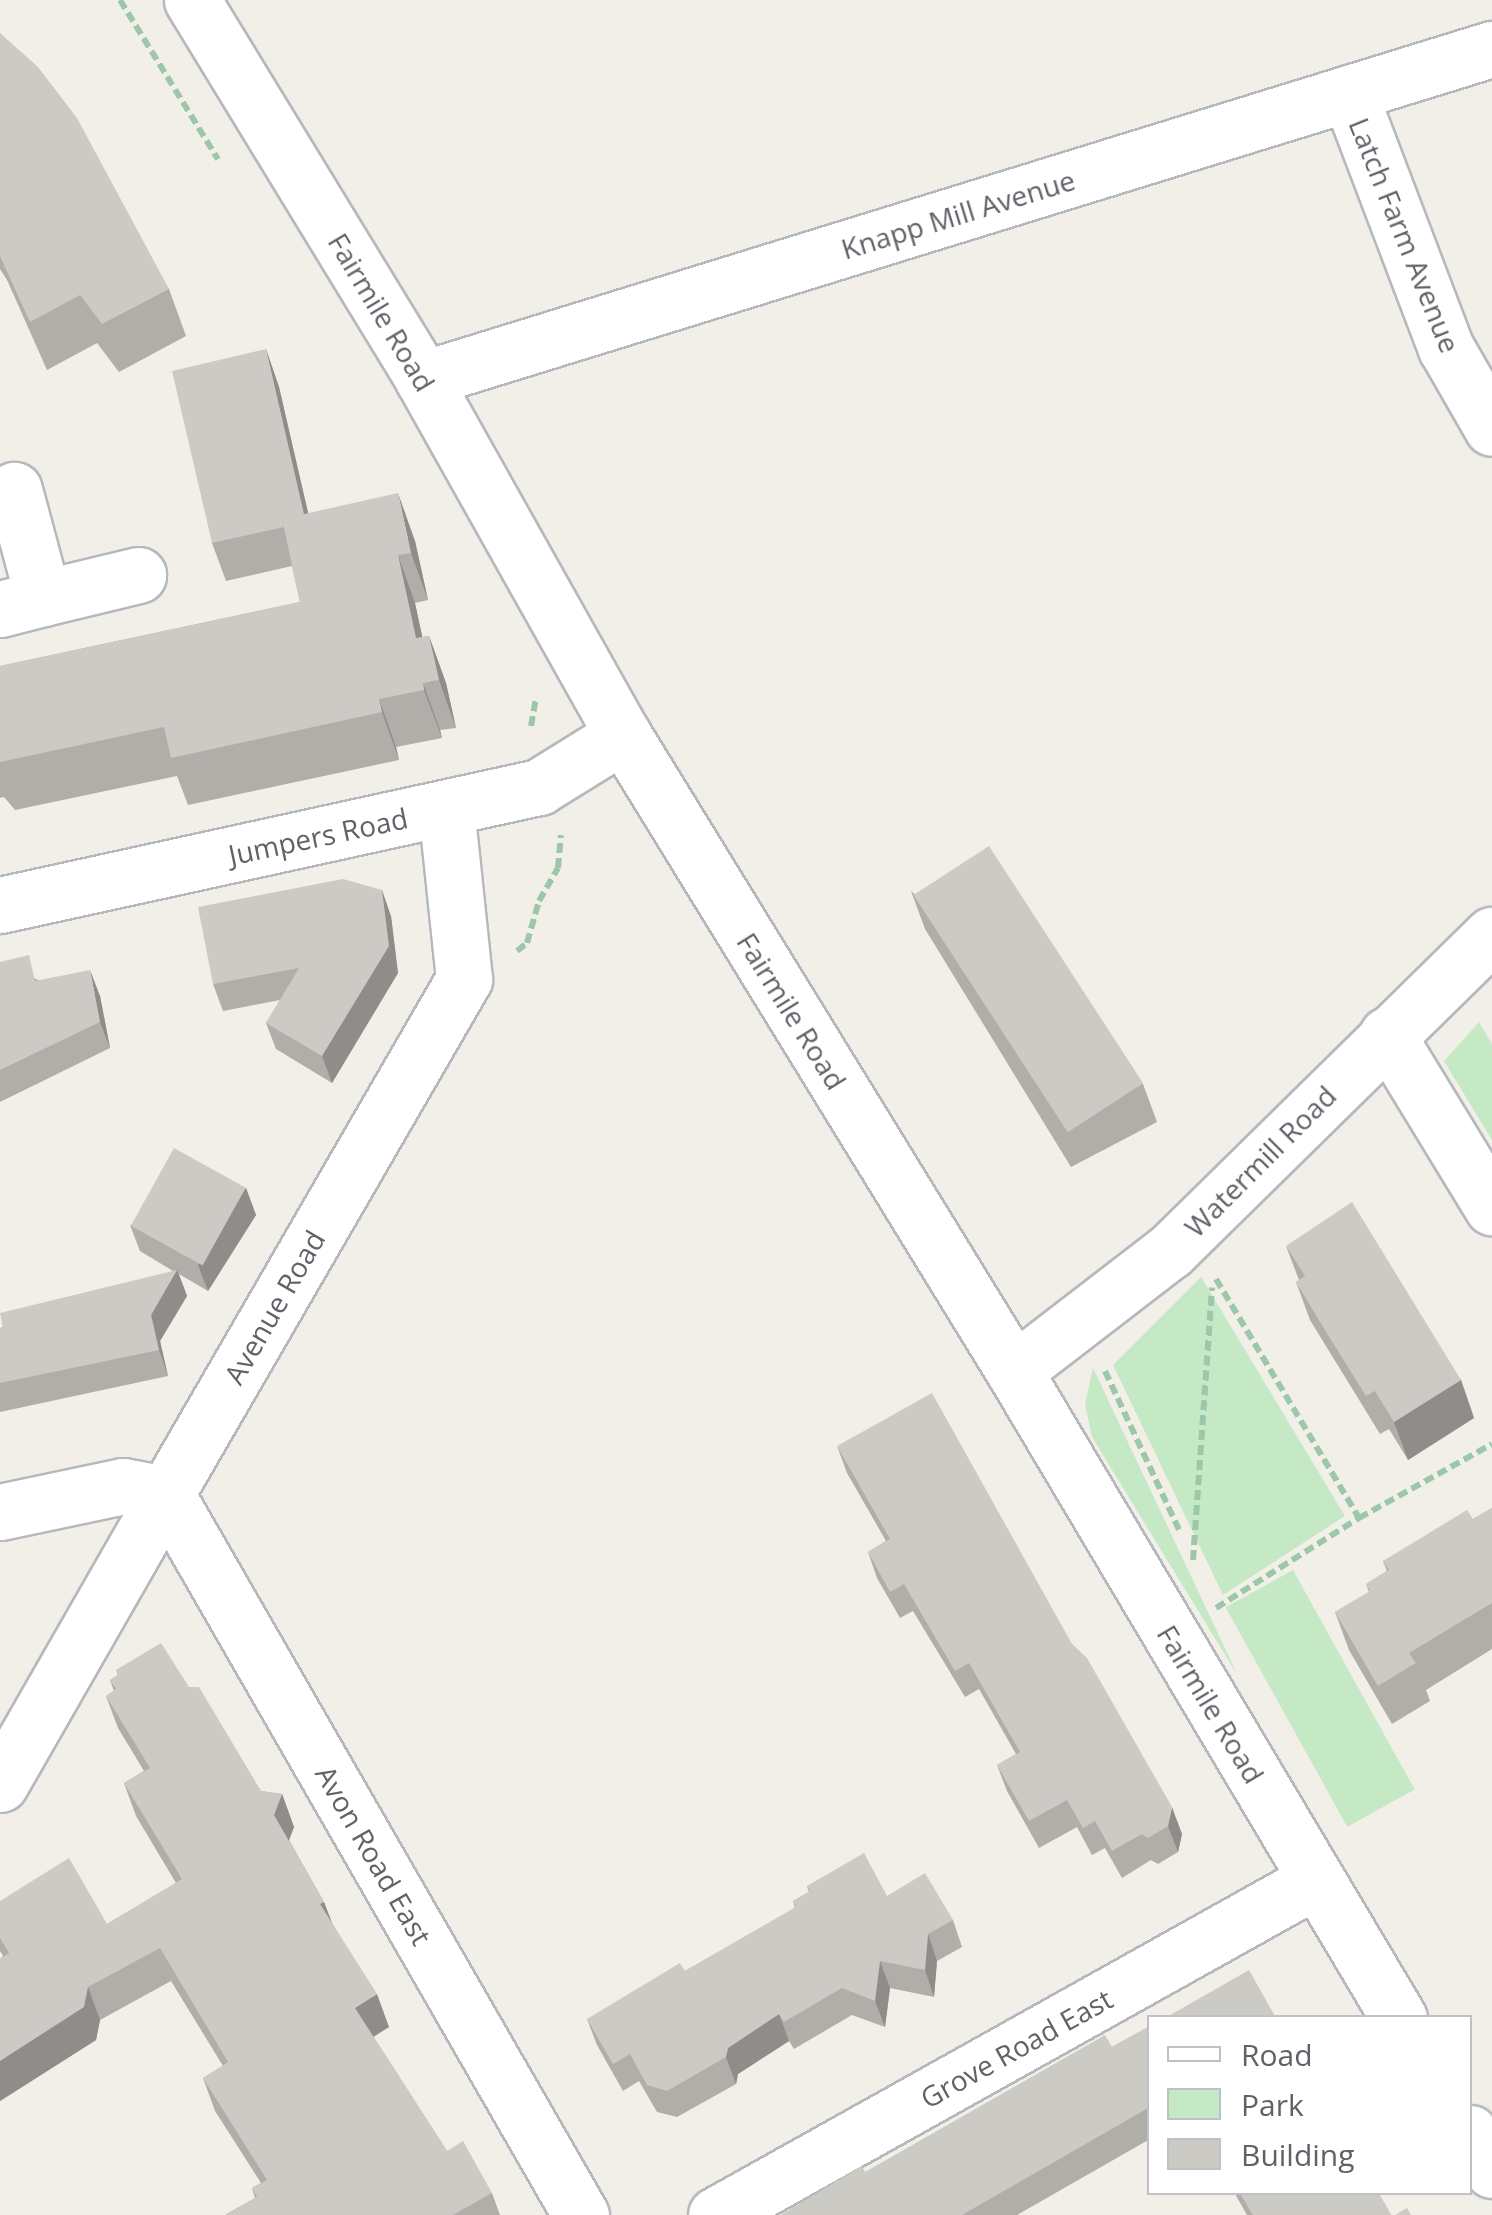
<!DOCTYPE html>
<html>
<head>
<meta charset="utf-8">
<style>
	body { margin:0 }
	#map { position:relative; width:1492px; height:2215px; overflow:hidden; background:#f1efe8; font-family:"Open Sans",sans-serif }
	div>[style] { position:absolute }
	.green>* { inset:0; background:#c5e8c5; transform-origin:0 0 }
	.path>* { height:6px; margin-top:-3px; transform-origin:0; background:repeating-linear-gradient(90deg,#9cc7a9 0 10px,transparent 0 15px) }
	.roads { filter:drop-shadow(2px 0 #b5b8bc) drop-shadow(-2px 0 #b5b8bc) drop-shadow(0 2px #b5b8bc) drop-shadow(0 -2px #b5b8bc) }
	.street>* { height:55px; margin:-27.5px; padding:0 27.5px; transform-origin:27.5px; border-radius:27.5px; background:#fff }
	.secondary>* { height:55px; margin:-27.5px; padding:0 27.5px; transform-origin:27.5px; border-radius:27.5px; background:#fff }
	.wall>* { inset:0; background:#afaea9 }
	.shaded-wall>* { inset:0; background:#8f8d8a }
	.building>* { inset:0; background:#cccac5; transform-origin:0 0 }
	span { translate:-50% -50%; white-space:nowrap; text-align:center; line-height:1.15; -webkit-text-stroke:8px #fff; paint-order:stroke }
	.street-label { font-size:28px; color:#5f6368 }
	.legend { position:absolute; left:1147px; top:2015px; width:325px; height:180px; box-sizing:border-box; background:#fff; border:2px solid #bfc1c3; margin:0; padding:12px 18px; list-style:none; font-size:30px; color:#5f6368 }
	.legend li { display:flex; align-items:center; gap:20px; height:50px }
	.legend b { width:50px; border:2px solid #bfc1c3 }
</style>
</head>
<body>
<div id="map">
	<div class="green">
		<div style="clip-path:polygon(1479px 1022px,1492px 1044px,1492px 1140px,1444px 1061px)"></div>
		<div style="clip-path:polygon(1201px 1277px,1345px 1516px,1223px 1595px,1113px 1365px)"></div>
		<div style="clip-path:polygon(1093px 1368px,1238px 1676px,1092px 1437px,1085px 1404px)"></div>
		<div style="left:1293px;top:1570px;width:251px;height:77px;rotate:61deg"></div>
	</div>
	<div class="path">
		<div style="left:120px;top:0;width:187px;rotate:58.4deg"></div>
		<div style="left:531px;top:726px;width:27px;rotate:-80deg"></div>
		<div style="left:517px;top:951px;width:13px;rotate:-39deg"></div>
		<div style="left:527px;top:943px;width:44px;rotate:-74.1deg"></div>
		<div style="left:539px;top:901px;width:38px;rotate:-60deg"></div>
		<div style="left:558px;top:868px;width:33px;rotate:-85deg"></div>
		<div style="left:1216px;top:1279px;width:279px;rotate:59.1deg"></div>
		<div style="left:1105px;top:1371px;width:178px;rotate:65deg"></div>
		<div style="left:1193px;top:1560px;width:273px;rotate:-86deg"></div>
		<div style="left:1216px;top:1608px;width:169px;rotate:-32.2deg"></div>
		<div style="left:1359px;top:1518px;width:152px;rotate:-29.1deg"></div>
	</div>
	<div class="roads">
		<div class="street">
			<div style="left:1349px;top:93px;width:273px;rotate:69.2deg"></div>
			<div style="left:1446px;top:348px;width:92px;rotate:60.1deg"></div>
			<div style="left:423px;top:379px;width:1119px;rotate:-17.16deg"></div>
			<div style="left:43px;top:598px;width:98px;rotate:-13.6deg"></div>
			<div style="left:0;top:609px;width:44px;rotate:-14.3deg"></div>
			<div style="left:43px;top:598px;width:112px;rotate:-105deg"></div>
			<div style="left:0;top:905px;width:552px;rotate:-12.35deg"></div>
			<div style="left:539px;top:787px;width:99px;rotate:-31.8deg"></div>
			<div style="left:1387px;top:1035px;width:202px;rotate:58.6deg"></div>
			<div style="left:1014px;top:1371px;width:197px;rotate:-37.6deg"></div>
			<div style="left:1170px;top:1251px;width:451px;rotate:-44.5deg"></div>
			<div style="left:166px;top:1494px;width:832px;rotate:60.08deg"></div>
			<div style="left:166px;top:1494px;width:595px;rotate:-59.94deg"></div>
			<div style="left:464px;top:979px;width:171px;rotate:-96deg"></div>
			<div style="left:0;top:1512px;width:126px;rotate:-11.9deg"></div>
			<div style="left:123px;top:1486px;width:44px;rotate:10.5deg"></div>
			<div style="left:716px;top:2215px;width:687px;rotate:-29.18deg"></div>
		</div>
		<div class="secondary">
			<div style="left:192px;top:0;width:444px;rotate:58.6deg"></div>
			<div style="left:423px;top:379px;width:408px;rotate:60.7deg"></div>
			<div style="left:623px;top:735px;width:747px;rotate:58.42deg"></div>
			<div style="left:1014px;top:1371px;width:753px;rotate:59.25deg"></div>
			<div style="left:0;top:1784px;width:334px;rotate:-60.2deg"></div>
			<div style="left:1470px;top:2133px;width:43px;rotate:59.3deg"></div>
		</div>
	</div>
	<div class="wall">
		<div style="clip-path:polygon(0 33px,169px 289px,186px 336px,119px 372px,97px 343px,47px 370px,7px 280px,0 269px)"></div>
		<div style="clip-path:polygon(266px 349px,279px 387px,308px 513px,415px 541px,428px 600px,415px 603px,422px 637px,429px 636px,446px 683px,456px 728px,440px 730px,442px 738px,396px 747px,399px 760px,188px 805px,177px 776px,15px 810px,4px 797px,0 798px,0 666px,300px 602px,292px 566px,226px 581px,212px 543px)"></div>
		<div style="clip-path:polygon(911px 891px,1143px 1084px,1157px 1122px,1071px 1167px,925px 929px)"></div>
		<div style="clip-path:polygon(391px 916px,398px 973px,332px 1083px,276px 1049px,266px 1023px,280px 1000px,223px 1011px,213px 984px)"></div>
		<div style="clip-path:polygon(0 962px,38px 980px,100px 996px,110px 1048px,0 1102px)"></div>
		<div style="clip-path:polygon(246px 1188px,256px 1215px,208px 1291px,179px 1274px,187px 1296px,160px 1341px,168px 1376px,0 1412px,0 1328px,173px 1271px,140px 1251px,130px 1225px)"></div>
		<div style="clip-path:polygon(1286px 1246px,1461px 1380px,1474px 1418px,1408px 1460px,1389px 1429px,1380px 1434px,1310px 1320px,1296px 1282px,1299px 1280px)"></div>
		<div style="clip-path:polygon(837px 1446px,1072px 1644px,1182px 1834px,1178px 1852px,1158px 1864px,1151px 1860px,1122px 1878px,1105px 1848px,1092px 1855px,1077px 1827px,1039px 1848px,1007px 1791px,997px 1765px,1016px 1754px,979px 1689px,965px 1697px,913px 1611px,900px 1618px,877px 1578px,868px 1552px,886px 1541px,847px 1473px)"></div>
		<div style="clip-path:polygon(1492px 1508px,1492px 1649px,1426px 1690px,1430px 1701px,1392px 1724px,1349px 1650px,1335px 1612px,1369px 1592px,1366px 1584px,1387px 1571px,1383px 1561px,1473px 1519px)"></div>
		<div style="clip-path:polygon(116px 1670px,189px 1687px,261px 1791px,282px 1794px,294px 1827px,289px 1840px,324px 1902px,333px 1925px,389px 2027px,373px 2036px,447px 2151px,492px 2193px,500px 2215px,225px 2215px,255px 2198px,252px 2188px,261px 2183px,215px 2111px,203px 2078px,223px 2066px,171px 1981px,100px 2020px,96px 2040px,0 2101px,0 1959px,3px 1956px,0 1951px,0 1901px,107px 1924px,176px 1883px,136px 1816px,124px 1783px,144px 1771px,118px 1728px,106px 1696px,114px 1691px,110px 1680px,118px 1675px)"></div>
		<div style="clip-path:polygon(807px 1886px,887px 1896px,953px 1920px,962px 1947px,937px 1961px,934px 1997px,890px 1988px,885px 2027px,852px 2015px,794px 2049px,789px 2041px,738px 2074px,736px 2084px,677px 2117px,657px 2112px,639px 2081px,623px 2091px,597px 2045px,587px 2019px,685px 1971px,795px 1908px,793px 1901px,809px 1892px)"></div>
		<div style="clip-path:polygon(1150px 2026px,1150px 2139px,1017px 2215px,781px 2215px,1112px 2047px)"></div>
		<div style="clip-path:polygon(1234px 2192px,1378px 2192px,1391px 2215px,1247px 2215px)"></div>
	</div>
	<div class="shaded-wall">
		<div style="clip-path:polygon(266px 349px,279px 387px,319px 560px,305px 522px)"></div>
		<div style="clip-path:polygon(398px 493px,415px 541px,428px 600px,411px 553px)"></div>
		<div style="clip-path:polygon(398px 555px,415px 603px,433px 686px,416px 638px)"></div>
		<div style="clip-path:polygon(429px 636px,446px 683px,456px 728px,439px 680px)"></div>
		<div style="clip-path:polygon(423px 683px,440px 730px,442px 738px,424px 690px)"></div>
		<div style="clip-path:polygon(379px 699px,396px 747px,399px 760px,382px 712px)"></div>
		<div style="clip-path:polygon(382px 890px,391px 916px,398px 973px,332px 1083px,322px 1056px)"></div>
		<div style="clip-path:polygon(90px 970px,100px 996px,110px 1048px,100px 1022px)"></div>
		<div style="clip-path:polygon(246px 1188px,256px 1215px,208px 1291px,198px 1265px)"></div>
		<div style="clip-path:polygon(177px 1270px,187px 1296px,160px 1341px,168px 1376px,159px 1350px,151px 1315px)"></div>
		<div style="clip-path:polygon(1461px 1380px,1474px 1418px,1408px 1460px,1394px 1422px)"></div>
		<div style="clip-path:polygon(282px 1794px,294px 1827px,286px 1848px,274px 1815px)"></div>
		<div style="clip-path:polygon(1172px 1807px,1182px 1834px,1178px 1852px,1168px 1826px)"></div>
		<div style="clip-path:polygon(324px 1902px,336px 1934px,320px 1904px)"></div>
		<div style="clip-path:polygon(928px 1934px,937px 1961px,934px 1997px,925px 1970px)"></div>
		<div style="clip-path:polygon(880px 1961px,890px 1988px,885px 2027px,875px 2001px)"></div>
		<div style="clip-path:polygon(88px 1987px,100px 2020px,96px 2040px,0 2101px,0 2061px)"></div>
		<div style="clip-path:polygon(377px 1994px,389px 2027px,367px 2041px,355px 2008px)"></div>
		<div style="clip-path:polygon(779px 2014px,789px 2041px,738px 2074px,736px 2084px,726px 2057px,728px 2048px)"></div>
	</div>
	<div class="building">
		<div style="clip-path:polygon(0 33px,38px 67px,77px 118px,169px 289px,102px 324px,80px 295px,30px 322px,0 256px)"></div>
		<div style="clip-path:polygon(266px 349px,304px 514px,282px 519px,284px 527px,212px 543px,172px 371px)"></div>
		<div style="clip-path:polygon(398px 493px,411px 553px,398px 555px,416px 638px,429px 636px,439px 680px,423px 683px,424px 690px,379px 699px,382px 712px,171px 758px,164px 727px,0 762px,0 666px,300px 602px,282px 519px)"></div>
		<div style="left:989px;top:846px;width:283px;height:90px;rotate:57deg"></div>
		<div style="clip-path:polygon(343px 879px,382px 890px,389px 946px,322px 1056px,266px 1023px,299px 968px,213px 984px,198px 907px)"></div>
		<div style="clip-path:polygon(29px 955px,35px 981px,90px 970px,100px 1022px,0 1070px,0 962px)"></div>
		<div style="left:174px;top:1148px;width:82px;height:89px;rotate:29deg"></div>
		<div style="clip-path:polygon(1352px 1202px,1461px 1380px,1394px 1422px,1375px 1391px,1366px 1396px,1320px 1322px,1296px 1282px,1305px 1276px,1286px 1246px)"></div>
		<div style="clip-path:polygon(177px 1270px,151px 1315px,159px 1350px,0 1383px,0 1328px,3px 1328px,0 1313px)"></div>
		<div style="clip-path:polygon(932px 1393px,1072px 1644px,1087px 1658px,1172px 1807px,1168px 1826px,1148px 1838px,1142px 1834px,1112px 1851px,1095px 1821px,1083px 1828px,1067px 1800px,1029px 1821px,997px 1765px,1020px 1752px,969px 1663px,955px 1671px,904px 1584px,890px 1592px,868px 1552px,890px 1539px,837px 1446px)"></div>
		<div style="clip-path:polygon(1492px 1508px,1492px 1603px,1409px 1653px,1416px 1663px,1378px 1686px,1335px 1612px,1370px 1591px,1366px 1584px,1389px 1570px,1383px 1561px,1467px 1510px,1473px 1519px)"></div>
		<div style="clip-path:polygon(161px 1643px,189px 1687px,199px 1687px,261px 1791px,282px 1794px,274px 1815px,324px 1902px,320px 1904px,377px 1994px,355px 2008px,447px 2151px,463px 2141px,492px 2193px,453px 2215px,226px 2215px,257px 2197px,252px 2188px,267px 2180px,203px 2078px,228px 2062px,160px 1948px,88px 1987px,84px 2007px,0 2061px,0 1959px,9px 1953px,0 1938px,0 1901px,69px 1858px,107px 1924px,182px 1879px,124px 1783px,150px 1768px,106px 1696px,116px 1689px,110px 1680px,119px 1675px,116px 1670px)"></div>
		<div style="clip-path:polygon(864px 1853px,887px 1896px,925px 1873px,953px 1920px,928px 1934px,925px 1970px,880px 1961px,875px 2001px,842px 1988px,784px 2022px,779px 2014px,728px 2048px,726px 2057px,667px 2091px,647px 2085px,630px 2054px,613px 2064px,587px 2019px,680px 1963px,685px 1971px,796px 1907px,793px 1901px,810px 1891px,807px 1886px)"></div>
		<div style="clip-path:polygon(1249px 1970px,1276px 2018px,1165px 2018px)"></div>
		<div style="clip-path:polygon(1150px 2026px,1150px 2107px,962px 2215px,781px 2215px,862px 2166px,865px 2172px,1105px 2035px,1112px 2047px)"></div>
		<div style="clip-path:polygon(1239px 2192px,1378px 2192px,1391px 2215px,1253px 2215px)"></div>
		<div style="clip-path:polygon(1407px 2208px,1411px 2215px,1395px 2215px)"></div>
	</div>
	<div class="street-label">
		<span style="left:958px;top:214px;rotate:-17deg">Knapp Mill Avenue</span>
		<span style="left:1405px;top:235px;rotate:68deg">Latch Farm Avenue</span>
		<span style="left:382px;top:312px;rotate:59deg">Fairmile Road</span>
		<span style="left:318px;top:836px;rotate:-12deg">Jumpers Road</span>
		<span style="left:792px;top:1011px;rotate:58deg">Fairmile Road</span>
		<span style="left:1260px;top:1161px;rotate:-45deg">Watermill Road</span>
		<span style="left:274px;top:1307px;rotate:-60deg">Avenue Road</span>
		<span style="left:1211px;top:1704px;rotate:59deg">Fairmile Road</span>
		<span style="left:374px;top:1855px;rotate:60deg">Avon Road East</span>
		<span style="left:1016px;top:2048px;rotate:-29deg">Grove Road East</span>
	</div>
	<ul class="legend">
	<li><b style="height:12px;background:#fff"></b>Road</li>
	<li><b style="height:28px;background:#c5e8c5"></b>Park</li>
	<li><b style="height:28px;background:#cccac5"></b>Building</li>
	</ul>
</div>
</body>
</html>
